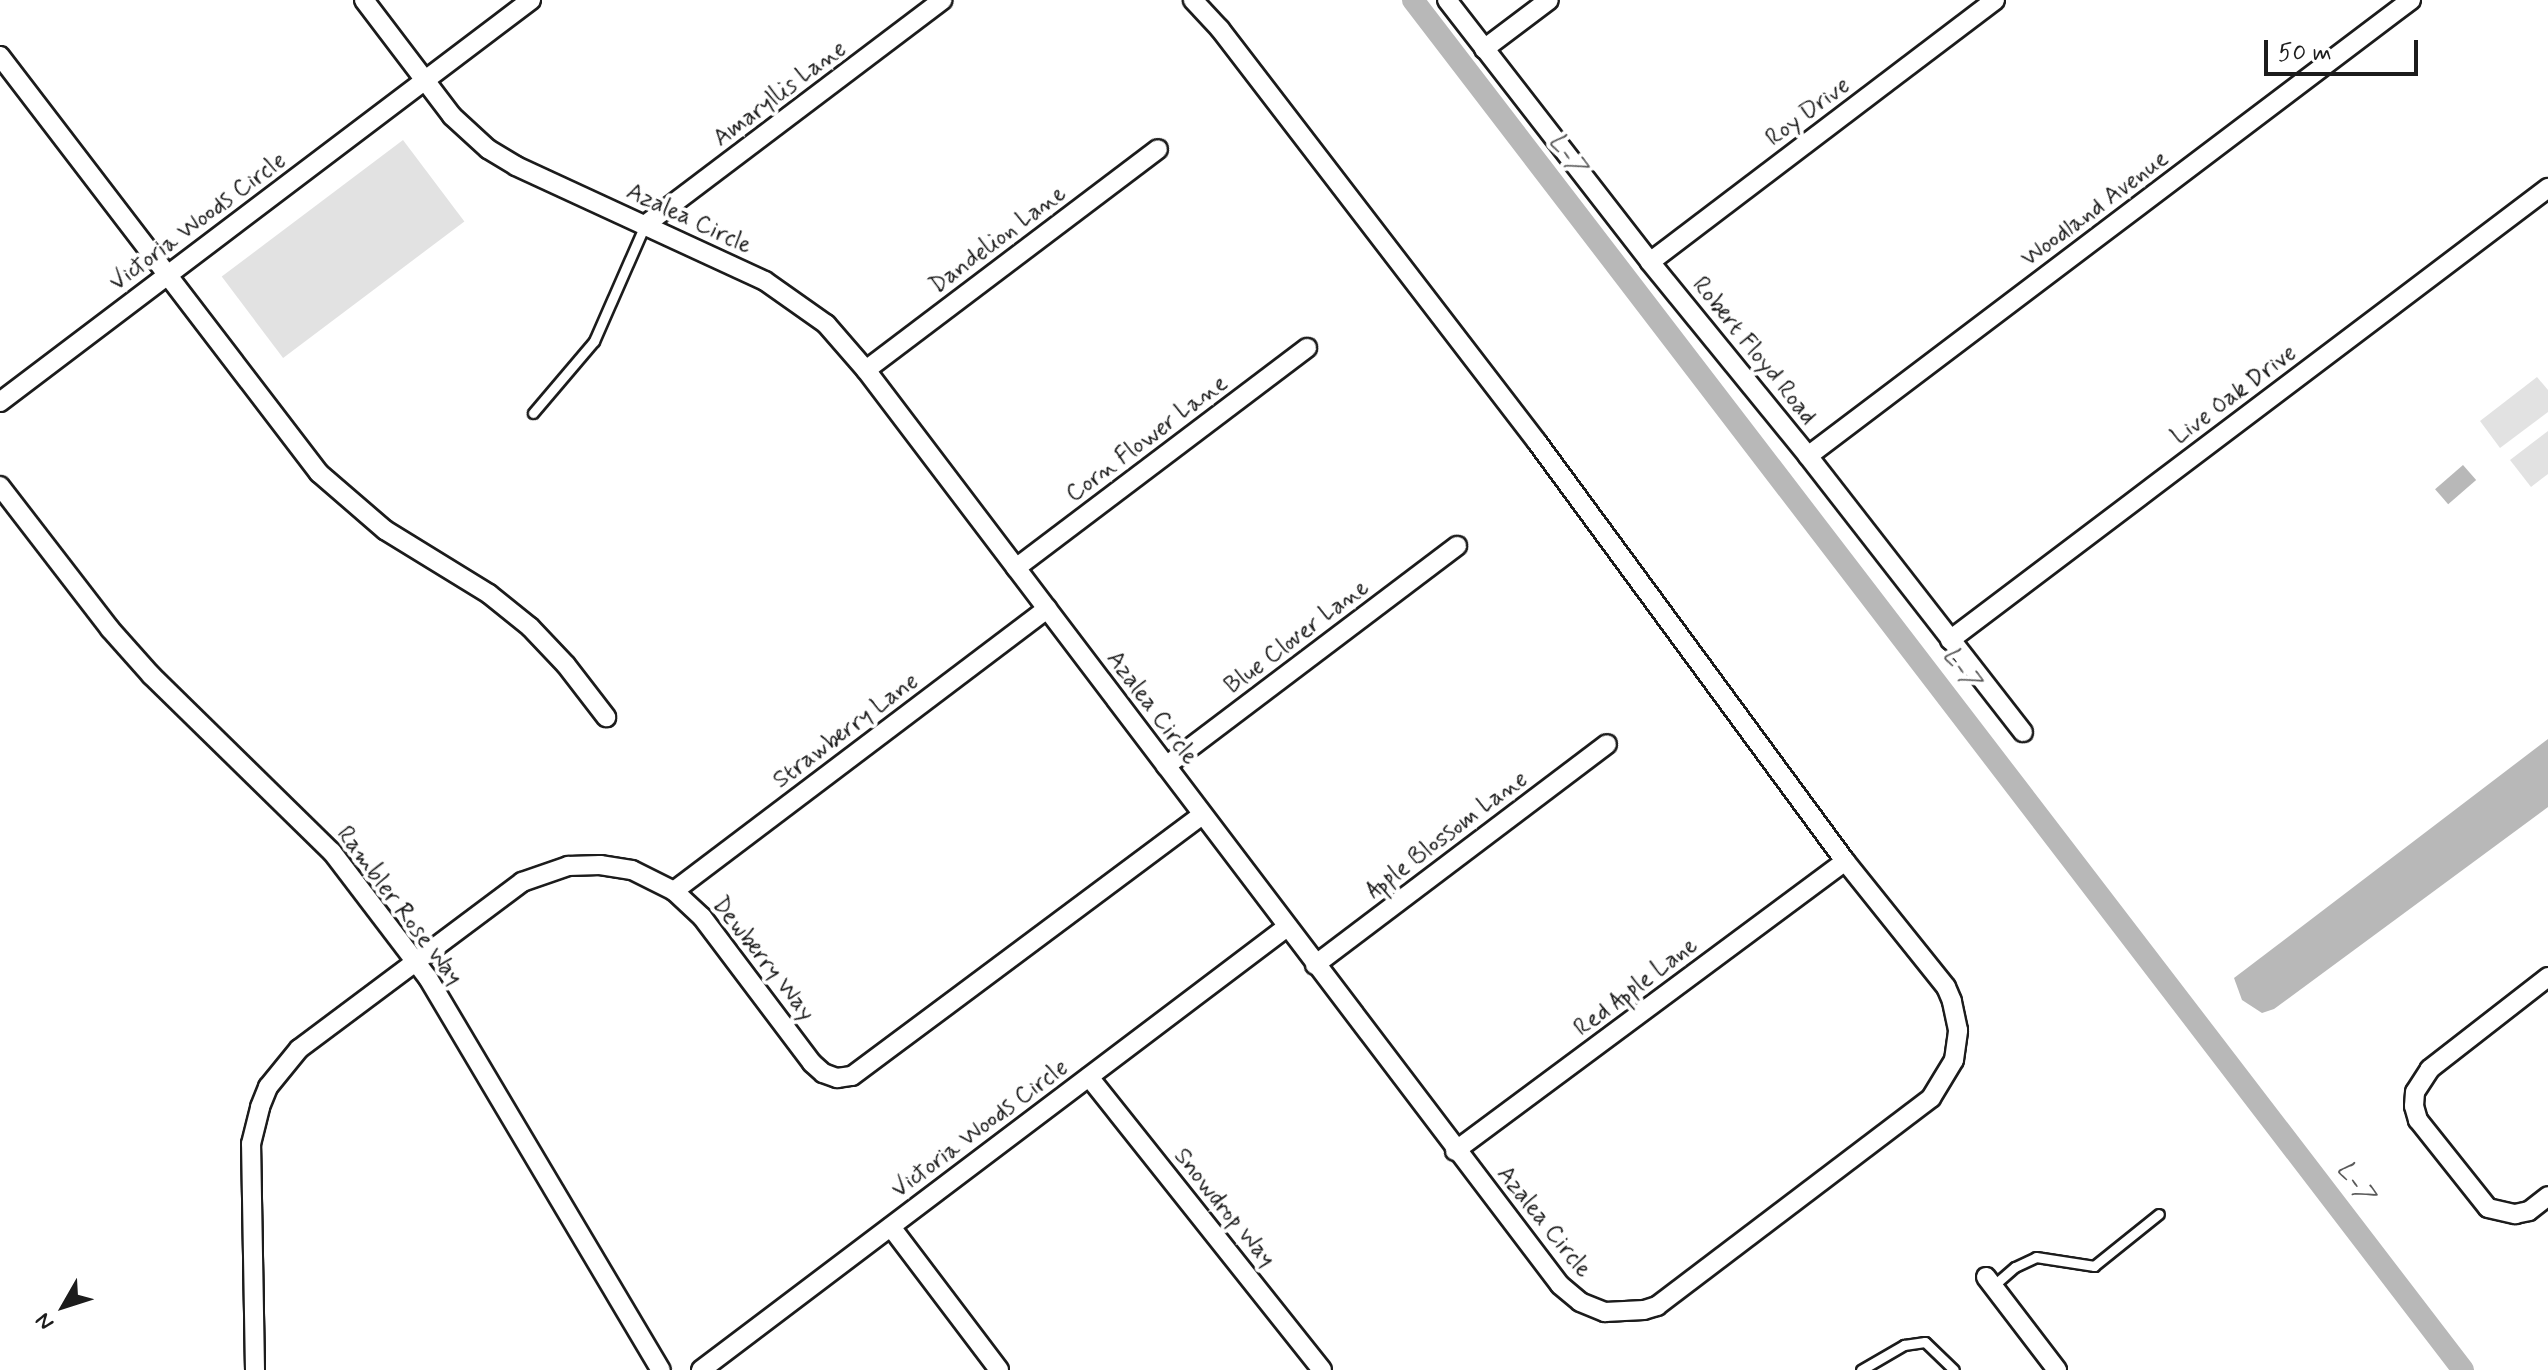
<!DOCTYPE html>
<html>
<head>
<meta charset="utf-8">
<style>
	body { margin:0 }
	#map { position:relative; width:2548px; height:1370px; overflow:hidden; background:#fff; font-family:Mynerve,sans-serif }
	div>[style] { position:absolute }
	.green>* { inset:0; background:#e2e2e2; transform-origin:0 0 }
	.water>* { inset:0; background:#b8b8b8; transform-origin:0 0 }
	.canal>* { height:22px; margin:-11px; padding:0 11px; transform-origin:11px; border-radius:11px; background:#b8b8b8 }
	.roads { filter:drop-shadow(2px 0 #1c1c1c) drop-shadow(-2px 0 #1c1c1c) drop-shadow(0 2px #1c1c1c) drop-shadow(0 -2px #1c1c1c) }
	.lane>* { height:9px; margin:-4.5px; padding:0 4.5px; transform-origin:4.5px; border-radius:4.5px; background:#fff }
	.street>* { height:18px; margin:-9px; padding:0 9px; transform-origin:9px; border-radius:9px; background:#fff }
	span { translate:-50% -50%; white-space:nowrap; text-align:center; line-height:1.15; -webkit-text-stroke:8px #fff; paint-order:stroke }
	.street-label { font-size:24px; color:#1c1c1c }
	.water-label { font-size:26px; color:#5a5a5a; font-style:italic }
	.north { position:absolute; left:24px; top:1266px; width:80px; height:80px; -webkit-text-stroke:6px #fff; paint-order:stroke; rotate:231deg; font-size:22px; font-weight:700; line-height:32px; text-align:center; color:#1c1c1c }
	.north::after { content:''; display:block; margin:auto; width:28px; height:36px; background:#1c1c1c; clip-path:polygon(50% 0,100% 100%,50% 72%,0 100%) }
	.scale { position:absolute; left:2264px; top:40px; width:154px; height:36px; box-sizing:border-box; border:4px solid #1c1c1c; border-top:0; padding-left:10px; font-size:24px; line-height:28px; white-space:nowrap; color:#1c1c1c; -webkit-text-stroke:6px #fff; paint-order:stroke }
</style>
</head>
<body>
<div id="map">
	<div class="green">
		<div style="left:403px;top:140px;width:102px;height:227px;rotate:53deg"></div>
		<div style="clip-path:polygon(2537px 377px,2548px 390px,2548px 412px,2500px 448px,2480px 421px)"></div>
		<div style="clip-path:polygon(2548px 431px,2548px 474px,2531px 487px,2510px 460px)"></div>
	</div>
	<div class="water">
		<div style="left:2463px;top:465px;width:20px;height:37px;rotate:49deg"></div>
		<div style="clip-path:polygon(2548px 739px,2548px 807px,2274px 1009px,2262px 1013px,2242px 1000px,2234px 978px)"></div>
	</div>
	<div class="canal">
		<div style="left:1413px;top:0;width:1726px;rotate:52.53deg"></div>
	</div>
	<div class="roads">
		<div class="lane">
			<div style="left:533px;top:413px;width:94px;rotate:-49.7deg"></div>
			<div style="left:594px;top:341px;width:127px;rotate:-66.3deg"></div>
			<div style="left:1993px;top:1286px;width:29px;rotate:-41deg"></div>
			<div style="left:2015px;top:1267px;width:23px;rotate:-25deg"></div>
			<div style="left:2036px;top:1257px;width:59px;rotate:8.8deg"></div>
			<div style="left:2094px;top:1266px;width:83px;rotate:-38.7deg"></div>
			<div style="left:1861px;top:1370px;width:50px;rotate:-30.2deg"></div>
			<div style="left:1904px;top:1345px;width:21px;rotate:-8deg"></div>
			<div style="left:1925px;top:1342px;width:40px;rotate:44deg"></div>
		</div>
		<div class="street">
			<div style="left:364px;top:0;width:146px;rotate:52.8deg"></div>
			<div style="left:452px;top:116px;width:49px;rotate:42.5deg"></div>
			<div style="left:488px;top:149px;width:33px;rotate:31deg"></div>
			<div style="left:516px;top:166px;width:274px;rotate:24.8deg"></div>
			<div style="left:765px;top:281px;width:75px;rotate:35.2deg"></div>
			<div style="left:826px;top:324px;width:61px;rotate:49deg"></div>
			<div style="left:866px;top:370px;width:1148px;rotate:52.82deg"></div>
			<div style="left:1560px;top:1285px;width:26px;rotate:40deg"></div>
			<div style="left:1580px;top:1302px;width:27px;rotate:22deg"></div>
			<div style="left:1605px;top:1312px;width:39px;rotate:-3deg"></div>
			<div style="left:1644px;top:1310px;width:14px;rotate:-17deg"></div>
			<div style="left:1657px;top:1306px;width:344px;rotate:-37.2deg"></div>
			<div style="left:1931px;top:1098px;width:44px;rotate:-58.8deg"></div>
			<div style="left:1954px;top:1060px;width:30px;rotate:-82deg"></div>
			<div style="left:1958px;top:1030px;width:30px;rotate:-102deg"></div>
			<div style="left:1952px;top:1001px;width:15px;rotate:-113deg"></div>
			<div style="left:1946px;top:987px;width:161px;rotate:-128.7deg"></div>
			<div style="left:1845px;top:861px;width:520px;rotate:-126.32deg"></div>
			<div style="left:1537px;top:442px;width:521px;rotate:-127.51deg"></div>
			<div style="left:1220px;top:29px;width:40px;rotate:-133deg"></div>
			<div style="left:1447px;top:0;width:331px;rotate:52.2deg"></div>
			<div style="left:1650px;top:262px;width:250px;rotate:50.8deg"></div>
			<div style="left:1808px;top:456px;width:350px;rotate:52.1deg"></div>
			<div style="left:1484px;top:49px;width:81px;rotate:-37deg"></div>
			<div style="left:0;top:56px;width:525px;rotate:52.58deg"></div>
			<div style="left:319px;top:473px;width:87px;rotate:40.8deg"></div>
			<div style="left:385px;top:530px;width:122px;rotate:31.6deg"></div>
			<div style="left:489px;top:594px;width:53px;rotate:38.8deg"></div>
			<div style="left:530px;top:627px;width:52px;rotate:46.5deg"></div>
			<div style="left:566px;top:665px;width:66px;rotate:52.4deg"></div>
			<div style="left:645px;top:225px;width:373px;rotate:-37.1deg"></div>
			<div style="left:1650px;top:262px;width:433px;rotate:-37.2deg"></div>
			<div style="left:866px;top:370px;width:366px;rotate:-37.1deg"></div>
			<div style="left:0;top:402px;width:666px;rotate:-37.13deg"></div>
			<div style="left:1808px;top:456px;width:756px;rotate:-37.1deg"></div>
			<div style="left:0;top:486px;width:180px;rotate:52.4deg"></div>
			<div style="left:110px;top:629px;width:62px;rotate:48.3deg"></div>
			<div style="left:151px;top:675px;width:253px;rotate:44.4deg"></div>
			<div style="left:332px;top:852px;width:158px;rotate:52.7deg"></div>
			<div style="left:428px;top:978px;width:456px;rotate:59.3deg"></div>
			<div style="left:1016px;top:568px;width:365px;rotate:-37.1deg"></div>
			<div style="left:1950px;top:640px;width:750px;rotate:-37.08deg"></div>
			<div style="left:1166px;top:766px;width:365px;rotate:-37.1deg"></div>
			<div style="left:674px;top:891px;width:468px;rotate:-37.1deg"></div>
			<div style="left:1315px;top:965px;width:366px;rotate:-37.1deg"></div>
			<div style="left:2548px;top:977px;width:150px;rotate:142.1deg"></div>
			<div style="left:2430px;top:1069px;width:27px;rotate:123deg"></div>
			<div style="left:2415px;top:1092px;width:14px;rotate:94deg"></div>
			<div style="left:2414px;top:1106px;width:15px;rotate:74deg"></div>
			<div style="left:2418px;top:1120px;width:112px;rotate:51.5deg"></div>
			<div style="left:2488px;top:1208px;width:28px;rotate:13deg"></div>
			<div style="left:2515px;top:1214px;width:14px;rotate:-12deg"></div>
			<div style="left:2529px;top:1211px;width:24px;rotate:-38deg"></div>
			<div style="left:1089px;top:1077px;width:374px;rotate:51.5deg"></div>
			<div style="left:1455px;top:1151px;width:486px;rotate:-36.6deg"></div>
			<div style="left:891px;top:1227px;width:179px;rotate:52.9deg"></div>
			<div style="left:1986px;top:1277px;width:117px;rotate:52.6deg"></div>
			<div style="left:255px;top:1370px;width:226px;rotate:-91deg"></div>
			<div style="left:251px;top:1144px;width:38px;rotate:-76deg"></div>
			<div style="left:260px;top:1107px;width:22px;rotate:-68deg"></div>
			<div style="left:268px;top:1087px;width:49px;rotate:-50.8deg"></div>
			<div style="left:299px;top:1049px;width:279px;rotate:-36.8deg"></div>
			<div style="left:522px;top:882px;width:49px;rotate:-19.2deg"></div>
			<div style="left:568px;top:866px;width:32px;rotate:-2deg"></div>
			<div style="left:600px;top:865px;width:32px;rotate:9deg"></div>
			<div style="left:632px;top:870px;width:47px;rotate:26.6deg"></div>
			<div style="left:674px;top:891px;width:38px;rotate:43deg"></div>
			<div style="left:702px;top:917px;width:183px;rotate:53deg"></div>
			<div style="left:812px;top:1063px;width:15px;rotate:42deg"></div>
			<div style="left:823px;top:1073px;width:15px;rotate:20deg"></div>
			<div style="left:837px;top:1078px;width:15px;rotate:-8deg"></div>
			<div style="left:852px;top:1076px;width:437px;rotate:-36.7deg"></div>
			<div style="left:701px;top:1370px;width:735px;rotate:-37.09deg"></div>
		</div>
	</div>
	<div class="street-label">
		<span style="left:780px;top:94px;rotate:-37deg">Amaryllis Lane</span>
		<span style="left:1808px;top:112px;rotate:-37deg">Roy Drive</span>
		<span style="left:2095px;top:209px;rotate:-37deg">Woodland Avenue</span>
		<span style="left:689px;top:219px;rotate:25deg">Azalea Circle</span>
		<span style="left:198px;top:222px;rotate:-37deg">Victoria Woods Circle</span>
		<span style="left:998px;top:240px;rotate:-37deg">Dandelion Lane</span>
		<span style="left:1754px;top:351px;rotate:51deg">Robert Floyd Road</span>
		<span style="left:2234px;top:395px;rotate:-37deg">Live Oak Drive</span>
		<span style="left:1147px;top:439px;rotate:-37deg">Corn Flower Lane</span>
		<span style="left:1297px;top:637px;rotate:-37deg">Blue Clover Lane</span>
		<span style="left:1152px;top:708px;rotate:53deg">Azalea Circle</span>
		<span style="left:846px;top:731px;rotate:-37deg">Strawberry Lane</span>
		<span style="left:1447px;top:835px;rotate:-37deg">Apple Blossom Lane</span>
		<span style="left:399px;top:906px;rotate:53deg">Rambler Rose Way</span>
		<span style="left:763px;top:959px;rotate:52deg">Dewberry Way</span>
		<span style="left:1636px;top:987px;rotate:-37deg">Red Apple Lane</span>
		<span style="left:980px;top:1129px;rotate:-37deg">Victoria Woods Circle</span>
		<span style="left:1224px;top:1208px;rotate:51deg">Snowdrop Way</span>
		<span style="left:1544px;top:1222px;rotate:51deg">Azalea Circle</span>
	</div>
	<div class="water-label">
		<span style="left:1566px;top:154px;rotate:53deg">L-7</span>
		<span style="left:1960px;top:668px;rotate:53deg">L-7</span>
		<span style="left:2354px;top:1182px;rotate:53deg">L-7</span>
	</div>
	<div class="north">N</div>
	<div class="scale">50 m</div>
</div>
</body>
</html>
